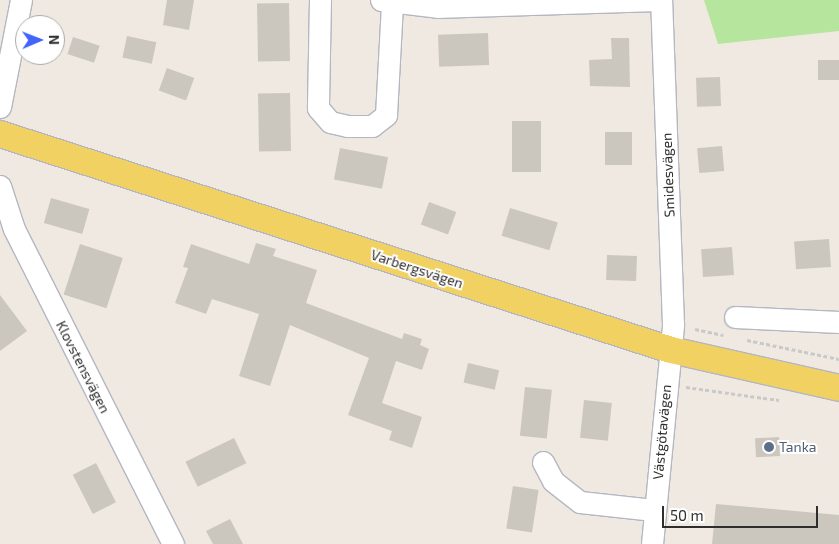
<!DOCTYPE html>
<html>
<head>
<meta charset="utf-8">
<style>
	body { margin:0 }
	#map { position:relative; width:839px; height:544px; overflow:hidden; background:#efe9e1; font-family:"Exo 2",sans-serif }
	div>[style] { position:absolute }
	.green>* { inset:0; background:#b6e59e }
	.building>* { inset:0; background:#cbc7bf; transform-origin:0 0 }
	.path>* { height:3px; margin-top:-1.5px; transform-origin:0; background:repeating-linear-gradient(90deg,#c9c9c9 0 4px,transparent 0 6.5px) }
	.roads { filter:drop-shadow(1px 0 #b4b7c1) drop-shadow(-1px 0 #b4b7c1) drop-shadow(0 1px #b4b7c1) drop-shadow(0 -1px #b4b7c1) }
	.minor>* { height:21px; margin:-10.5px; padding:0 10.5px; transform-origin:10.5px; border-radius:10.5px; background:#fff }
	.major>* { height:26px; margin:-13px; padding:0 13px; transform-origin:13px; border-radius:13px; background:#f2d163 }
	.dots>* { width:14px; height:14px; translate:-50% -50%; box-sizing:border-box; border:2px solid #fff; border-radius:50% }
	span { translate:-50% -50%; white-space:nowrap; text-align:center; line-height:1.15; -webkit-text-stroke:4px #fff; paint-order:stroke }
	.street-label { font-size:14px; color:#2e2e2e }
	.service-label { font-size:14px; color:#4e5e75 }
	.left { translate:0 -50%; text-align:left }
	.north { position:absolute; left:15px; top:15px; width:50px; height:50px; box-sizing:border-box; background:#fff; border:1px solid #ababab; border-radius:50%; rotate:89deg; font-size:14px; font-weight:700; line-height:20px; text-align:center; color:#2e2e2e }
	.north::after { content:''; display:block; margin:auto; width:18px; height:22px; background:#4264fb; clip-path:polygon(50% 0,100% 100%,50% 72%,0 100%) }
	.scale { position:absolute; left:662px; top:506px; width:156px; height:22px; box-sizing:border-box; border:2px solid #2e2e2e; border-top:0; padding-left:6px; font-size:15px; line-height:18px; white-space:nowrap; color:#2e2e2e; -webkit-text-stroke:4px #fff; paint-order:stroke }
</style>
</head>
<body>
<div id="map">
	<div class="green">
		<div style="clip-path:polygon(704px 0,839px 0,839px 31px,718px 44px)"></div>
	</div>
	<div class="building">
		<div style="clip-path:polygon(167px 0,194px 0,189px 30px,163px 25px)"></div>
		<div style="left:289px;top:3px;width:58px;height:32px;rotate:89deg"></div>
		<div style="left:488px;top:33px;width:32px;height:50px;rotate:88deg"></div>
		<div style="left:127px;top:36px;width:30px;height:22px;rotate:12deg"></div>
		<div style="left:73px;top:37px;width:28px;height:18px;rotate:18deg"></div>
		<div style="clip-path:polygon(611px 38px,629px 38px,630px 87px,590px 86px,589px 60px,612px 59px)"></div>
		<div style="left:818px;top:60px;width:21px;height:20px"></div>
		<div style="left:167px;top:68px;width:29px;height:24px;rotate:20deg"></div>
		<div style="left:720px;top:77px;width:29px;height:24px;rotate:88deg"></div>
		<div style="left:290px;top:93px;width:58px;height:32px;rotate:89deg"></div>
		<div style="left:512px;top:121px;width:29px;height:51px"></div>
		<div style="left:605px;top:132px;width:27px;height:33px"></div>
		<div style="left:722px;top:146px;width:25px;height:25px;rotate:85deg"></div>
		<div style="left:340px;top:148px;width:49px;height:32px;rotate:11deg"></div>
		<div style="left:51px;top:198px;width:40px;height:26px;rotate:16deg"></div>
		<div style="left:429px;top:202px;width:29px;height:24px;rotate:20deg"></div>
		<div style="left:510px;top:208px;width:50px;height:29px;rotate:17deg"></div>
		<div style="left:829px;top:239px;width:28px;height:35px;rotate:86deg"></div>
		<div style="clip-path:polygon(256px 243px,276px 249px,273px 256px,317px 270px,306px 303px,402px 339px,404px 333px,422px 339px,420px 345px,429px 349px,422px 370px,396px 361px,382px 403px,422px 417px,412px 448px,389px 440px,392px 431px,348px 415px,369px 358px,290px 325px,270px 386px,239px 376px,259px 314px,212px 299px,206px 314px,175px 303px,188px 268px,183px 267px,191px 244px,249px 264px)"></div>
		<div style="left:80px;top:244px;width:45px;height:53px;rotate:18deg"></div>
		<div style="left:732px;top:247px;width:28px;height:31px;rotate:86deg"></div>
		<div style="left:607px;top:255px;width:30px;height:25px;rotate:2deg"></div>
		<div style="clip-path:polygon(0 295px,27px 331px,0 351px)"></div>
		<div style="left:468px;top:363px;width:32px;height:20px;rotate:13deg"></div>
		<div style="left:525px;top:387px;width:27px;height:49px;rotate:6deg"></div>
		<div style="left:584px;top:400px;width:28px;height:38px;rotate:6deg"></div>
		<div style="left:779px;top:437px;width:19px;height:24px;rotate:87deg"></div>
		<div style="left:234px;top:438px;width:28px;height:54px;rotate:64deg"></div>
		<div style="left:96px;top:463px;width:44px;height:26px;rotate:63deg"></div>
		<div style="left:513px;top:486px;width:26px;height:43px;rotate:9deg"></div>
		<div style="clip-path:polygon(716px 504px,839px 515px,839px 544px,712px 544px)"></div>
		<div style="clip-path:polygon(230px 519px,243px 544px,213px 544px,206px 531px)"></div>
	</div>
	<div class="path">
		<div style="left:695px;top:329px;width:29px;rotate:12deg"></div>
		<div style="left:747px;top:340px;width:94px;rotate:11.7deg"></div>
		<div style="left:686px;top:387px;width:94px;rotate:8deg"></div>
	</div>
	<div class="roads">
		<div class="minor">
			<div style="left:320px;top:0;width:108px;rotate:91.1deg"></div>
			<div style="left:318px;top:108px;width:18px;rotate:49deg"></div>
			<div style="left:330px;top:122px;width:17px;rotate:13deg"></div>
			<div style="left:347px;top:126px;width:25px"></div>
			<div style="left:372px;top:126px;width:18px;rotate:-38deg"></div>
			<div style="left:386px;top:115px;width:112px;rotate:-86.9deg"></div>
			<div style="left:381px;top:0;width:57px;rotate:7deg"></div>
			<div style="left:438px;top:7px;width:217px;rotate:-1.8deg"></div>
			<div style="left:0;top:107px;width:109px;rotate:-78.9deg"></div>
			<div style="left:0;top:186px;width:45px;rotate:72deg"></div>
			<div style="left:14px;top:229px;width:353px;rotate:63.2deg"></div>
			<div style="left:735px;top:317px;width:104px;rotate:2.8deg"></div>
			<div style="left:543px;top:462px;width:21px;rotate:62deg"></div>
			<div style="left:553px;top:481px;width:34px;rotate:38deg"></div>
			<div style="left:580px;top:502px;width:74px;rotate:6.2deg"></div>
			<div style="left:652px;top:544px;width:221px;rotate:-84.5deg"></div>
			<div style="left:673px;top:324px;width:324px;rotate:-92.1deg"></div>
		</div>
		<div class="major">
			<div style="left:0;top:134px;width:705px;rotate:17.84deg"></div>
			<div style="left:671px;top:350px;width:172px;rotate:12.7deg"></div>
		</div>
	</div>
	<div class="dots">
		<div style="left:769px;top:447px;background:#5c6f8a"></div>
	</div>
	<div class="street-label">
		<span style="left:668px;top:175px;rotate:-92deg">Smidesvägen</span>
		<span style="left:417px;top:269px;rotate:18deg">Varbergsvägen</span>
		<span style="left:83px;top:367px;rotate:63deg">Klovstensvägen</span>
		<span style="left:662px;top:432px;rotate:-85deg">Västgötavägen</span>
	</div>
	<div class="service-label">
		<span class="left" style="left:779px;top:447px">Tanka</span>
	</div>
	<div class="north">N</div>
	<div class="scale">50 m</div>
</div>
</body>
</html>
